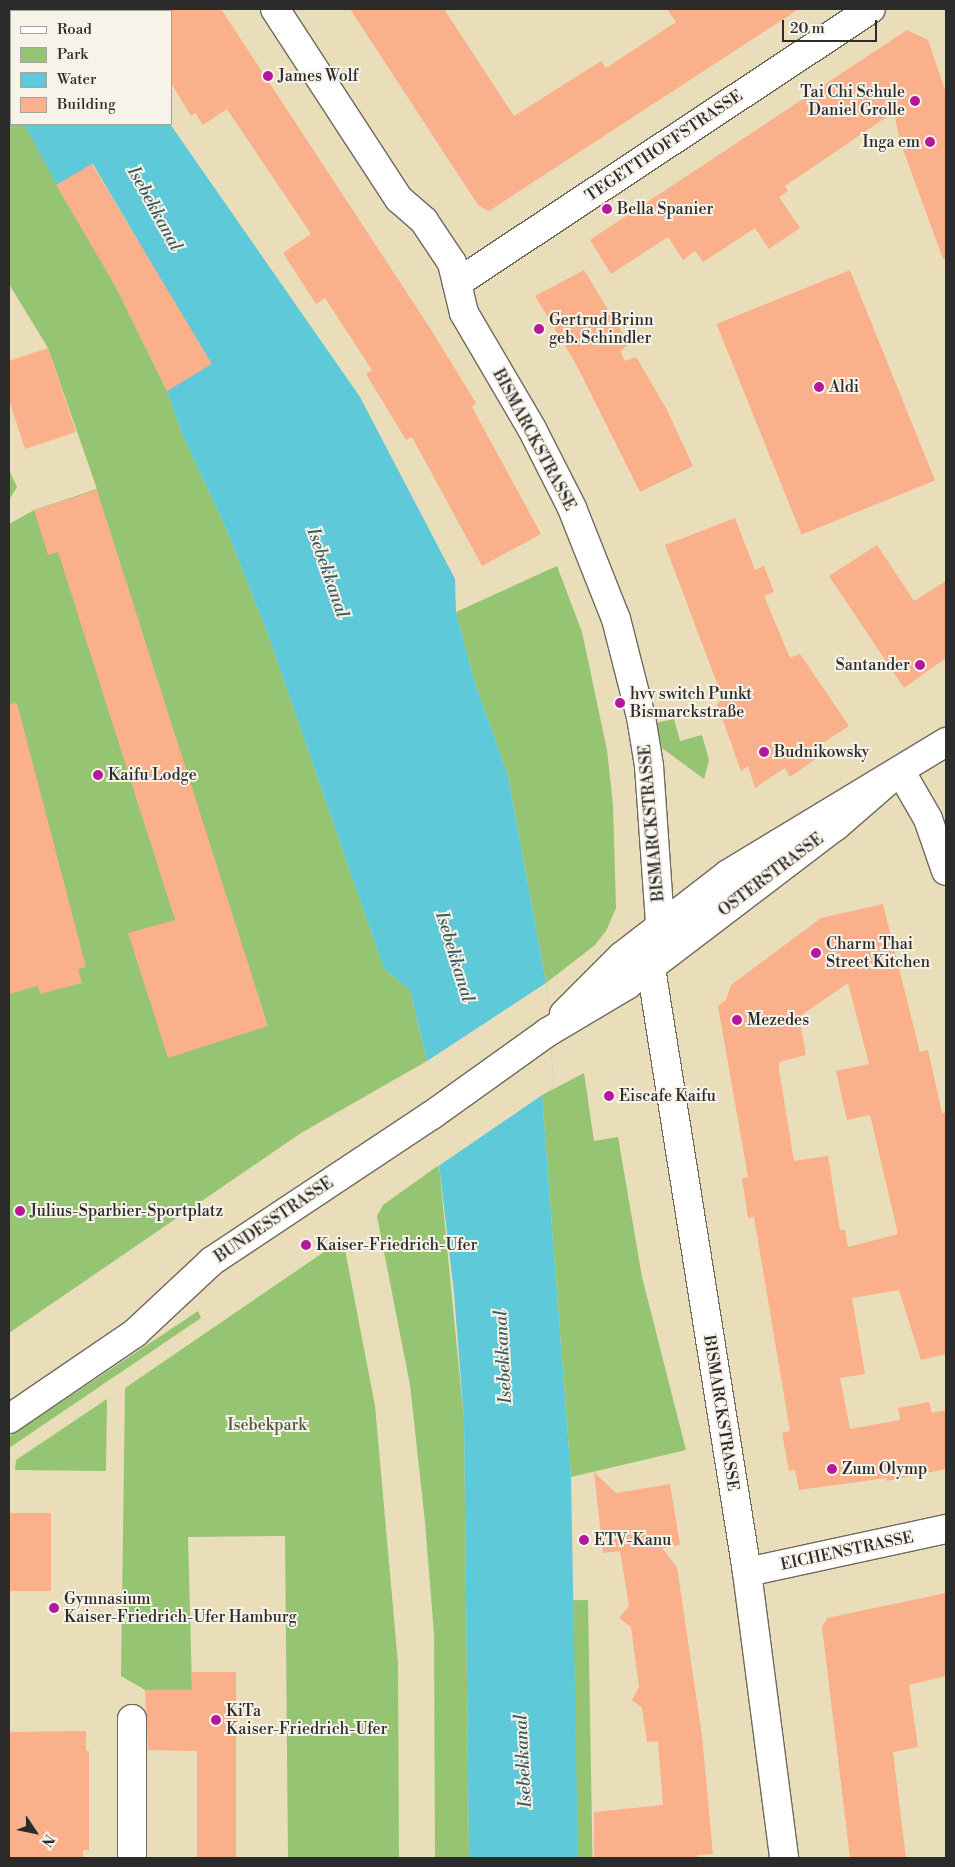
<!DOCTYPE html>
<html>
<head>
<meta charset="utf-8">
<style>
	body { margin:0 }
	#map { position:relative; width:955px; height:1867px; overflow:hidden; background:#e9deb9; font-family:"Libre Bodoni",serif }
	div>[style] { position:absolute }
	.green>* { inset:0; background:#95c473; transform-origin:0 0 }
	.water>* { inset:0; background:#5ec9d8 }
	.pier>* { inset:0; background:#e9deb9 }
	.building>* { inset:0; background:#fab08a; transform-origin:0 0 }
	.roads { filter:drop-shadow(1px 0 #6e6a5d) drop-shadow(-1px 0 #6e6a5d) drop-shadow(0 1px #6e6a5d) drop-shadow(0 -1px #6e6a5d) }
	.street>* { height:28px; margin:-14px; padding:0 14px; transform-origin:14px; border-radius:14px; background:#fff }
	.secondary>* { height:28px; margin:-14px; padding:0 14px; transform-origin:14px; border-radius:14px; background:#fff }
	.dots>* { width:14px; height:14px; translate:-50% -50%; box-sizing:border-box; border:2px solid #f7f3e8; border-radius:50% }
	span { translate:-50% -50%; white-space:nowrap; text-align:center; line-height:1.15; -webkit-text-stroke:4px #f7f3e8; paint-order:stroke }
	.poi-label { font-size:16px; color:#2b2b2b }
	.left { translate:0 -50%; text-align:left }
	.right { translate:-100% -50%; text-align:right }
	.street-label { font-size:16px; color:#2b2b2b }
	.park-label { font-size:16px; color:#4b5941 }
	.water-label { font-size:18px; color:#3a5a5f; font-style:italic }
	.frame { position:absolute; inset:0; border:10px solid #2b2b2b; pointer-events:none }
	.legend { position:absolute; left:10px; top:10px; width:162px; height:115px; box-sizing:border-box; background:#f7f3e8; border:1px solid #a5a39c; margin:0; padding:6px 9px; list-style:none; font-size:15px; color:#2b2b2b }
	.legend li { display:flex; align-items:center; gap:10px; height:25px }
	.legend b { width:25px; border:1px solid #a5a39c }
	.north { position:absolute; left:10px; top:1807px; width:50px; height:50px; -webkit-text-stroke:4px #f7f3e8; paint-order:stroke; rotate:124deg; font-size:14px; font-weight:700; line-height:20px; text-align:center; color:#2b2b2b }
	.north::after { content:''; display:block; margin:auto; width:18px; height:22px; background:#2b2b2b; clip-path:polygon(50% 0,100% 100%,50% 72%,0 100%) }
	.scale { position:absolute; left:782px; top:20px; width:95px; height:22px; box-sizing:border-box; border:2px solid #2b2b2b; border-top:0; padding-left:6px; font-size:15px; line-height:18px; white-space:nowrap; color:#2b2b2b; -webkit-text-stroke:4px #f7f3e8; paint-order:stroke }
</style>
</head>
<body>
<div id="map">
	<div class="green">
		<div style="clip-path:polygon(9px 95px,11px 124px,24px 124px,117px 289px,167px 391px,182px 434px,225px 526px,266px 629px,384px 969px,410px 990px,427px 1061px,301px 1133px,9px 1333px,9px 524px,34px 510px,97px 489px,48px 348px,9px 284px)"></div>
		<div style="clip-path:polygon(9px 470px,17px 487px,9px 500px)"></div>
		<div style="clip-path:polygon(557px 566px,582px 632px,607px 750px,613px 805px,616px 908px,606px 931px,595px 945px,546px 983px,508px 776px,474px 680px,456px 612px)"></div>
		<div style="clip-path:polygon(674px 719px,680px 741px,702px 735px,709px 760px,704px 779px,662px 748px,656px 723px)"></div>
		<div style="clip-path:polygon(584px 1073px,594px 1141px,618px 1137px,642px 1277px,686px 1450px,571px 1477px,542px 1095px)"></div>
		<div style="clip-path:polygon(439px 1165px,464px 1420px,469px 1858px,435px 1858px,434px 1634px,425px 1522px,410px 1385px,377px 1216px,383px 1205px)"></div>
		<div style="clip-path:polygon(343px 1239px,375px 1406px,398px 1663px,399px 1858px,288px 1858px,285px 1536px,188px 1537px,192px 1690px,145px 1690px,121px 1676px,125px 1388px)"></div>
		<div style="clip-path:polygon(198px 1311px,201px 1318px,9px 1448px,9px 1437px)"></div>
		<div style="clip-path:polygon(107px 1399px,106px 1471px,15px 1470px,16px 1460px)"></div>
		<div style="left:588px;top:1600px;width:258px;height:15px;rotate:89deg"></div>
	</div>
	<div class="water">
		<div style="clip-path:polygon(9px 9px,92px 11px,11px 11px,11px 99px)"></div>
		<div style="clip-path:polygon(24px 124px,170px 124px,360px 397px,455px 579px,456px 612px,474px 680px,508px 776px,546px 983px,554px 1087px,542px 1095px,571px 1477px,578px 1858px,469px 1858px,464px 1420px,454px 1293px,427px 1061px,410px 990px,384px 969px,266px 629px,225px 526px,182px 434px,167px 391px,154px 268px,93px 164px,57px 185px)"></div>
	</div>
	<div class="pier">
		<div style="clip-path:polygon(546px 983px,554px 1087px,437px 1167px,424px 1063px)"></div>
	</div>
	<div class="building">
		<div style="clip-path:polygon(172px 9px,221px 9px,430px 328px,476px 403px,472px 407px,541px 534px,482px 566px,412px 437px,406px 440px,366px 374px,372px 370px,325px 298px,316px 304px,283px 253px,311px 234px,227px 109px,203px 125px,195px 113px,191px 116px,171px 83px)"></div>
		<div style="clip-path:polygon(350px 9px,444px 9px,514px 116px,601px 61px,606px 68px,676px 22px,667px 9px,799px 9px,489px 211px,478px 205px)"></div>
		<div style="clip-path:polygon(907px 30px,928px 40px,946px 93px,946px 259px,943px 259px,900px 141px,894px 112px,785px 186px,788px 191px,779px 197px,800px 228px,769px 249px,755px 228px,703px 262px,695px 251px,683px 260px,668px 237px,611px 274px,590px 240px)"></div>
		<div style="clip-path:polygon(92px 164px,212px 364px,167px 391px,117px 289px,56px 185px)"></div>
		<div style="clip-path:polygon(584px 270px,629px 344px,620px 351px,625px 361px,636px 357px,666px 408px,693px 466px,640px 492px,576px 364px,535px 296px)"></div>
		<div style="left:850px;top:270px;width:227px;height:144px;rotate:68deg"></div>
		<div style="clip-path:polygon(48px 348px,76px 432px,25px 449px,9px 400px,9px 361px)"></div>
		<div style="clip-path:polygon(97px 490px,268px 1026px,168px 1058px,128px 933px,175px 920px,58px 552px,48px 555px,34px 510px)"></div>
		<div style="clip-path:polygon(735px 518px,755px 570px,764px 566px,774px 592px,764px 596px,790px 658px,800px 654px,849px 726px,815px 748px,820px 756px,790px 777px,785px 768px,755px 788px,748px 766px,741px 771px,717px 704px,723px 699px,665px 545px)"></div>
		<div style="clip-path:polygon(877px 545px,914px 601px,946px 581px,946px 658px,904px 688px,829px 576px)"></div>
		<div style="clip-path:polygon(17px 703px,86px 967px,78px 969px,82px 983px,40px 994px,38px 986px,9px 994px,9px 704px)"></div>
		<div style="clip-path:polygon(evenodd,883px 904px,920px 1052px,928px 1050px,942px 1113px,946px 1113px,946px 1354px,921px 1360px,899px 1290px,852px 1298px,865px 1374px,840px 1378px,850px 1429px,900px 1420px,898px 1408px,929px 1402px,932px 1413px,946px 1410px,946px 1469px,887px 1481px,886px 1478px,799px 1490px,795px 1470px,789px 1471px,782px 1433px,790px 1431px,754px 1217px,748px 1218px,742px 1178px,748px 1177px,718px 1006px,726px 1000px,731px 985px,821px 918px,883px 904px,848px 983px,869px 1064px,836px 1071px,847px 1120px,870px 1115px,898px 1234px,848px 1247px,845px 1230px,840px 1230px,828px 1156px,794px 1161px,779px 1070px,779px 1062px,806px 1055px,799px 1017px,848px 983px)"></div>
		<div style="clip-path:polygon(594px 1472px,616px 1493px,670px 1484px,680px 1545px,662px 1548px,677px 1567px,702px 1736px,713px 1854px,697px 1855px,698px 1858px,594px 1858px,594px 1812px,663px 1805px,658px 1741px,647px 1742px,642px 1708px,632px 1700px,639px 1687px,631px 1627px,619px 1618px,629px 1606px,620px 1551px,603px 1553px)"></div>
		<div style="left:9px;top:1513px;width:42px;height:78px"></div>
		<div style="clip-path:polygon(946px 1593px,946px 1676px,909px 1685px,918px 1747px,893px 1752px,906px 1858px,850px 1858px,822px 1627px,827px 1618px)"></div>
		<div style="clip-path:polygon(192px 1672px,236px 1672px,236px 1858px,197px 1858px,197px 1751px,148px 1750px,145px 1690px,192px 1690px)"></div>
		<div style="clip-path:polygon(86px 1731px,86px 1751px,89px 1751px,89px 1850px,83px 1850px,83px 1858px,9px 1858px,9px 1732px)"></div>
	</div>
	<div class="roads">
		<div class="street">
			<div style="left:275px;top:9px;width:227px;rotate:56.9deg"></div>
			<div style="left:399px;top:199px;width:33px;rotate:41deg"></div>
			<div style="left:424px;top:221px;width:50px;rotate:56.3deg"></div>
			<div style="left:452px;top:263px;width:51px;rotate:76.5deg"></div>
			<div style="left:464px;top:313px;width:134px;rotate:59.6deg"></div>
			<div style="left:532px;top:429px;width:89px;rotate:63.1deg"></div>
			<div style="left:572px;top:508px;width:119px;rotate:68.4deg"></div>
			<div style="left:616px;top:619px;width:101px;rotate:75.7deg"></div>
			<div style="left:641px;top:717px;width:50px;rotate:80.7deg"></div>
			<div style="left:649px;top:766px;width:159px;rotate:86deg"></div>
			<div style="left:457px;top:283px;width:496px;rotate:-33.5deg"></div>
			<div style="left:901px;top:772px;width:54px;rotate:60.1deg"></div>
			<div style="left:928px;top:819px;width:55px;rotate:70.9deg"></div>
			<div style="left:651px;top:968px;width:612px;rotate:80.97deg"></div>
			<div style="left:747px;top:1572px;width:288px;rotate:82.6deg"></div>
			<div style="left:747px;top:1572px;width:204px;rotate:-12.2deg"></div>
			<div style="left:132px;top:1719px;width:139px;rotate:90deg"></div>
		</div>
		<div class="secondary">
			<div style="left:564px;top:1014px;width:82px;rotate:-45deg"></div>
			<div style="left:622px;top:956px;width:134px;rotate:-37.7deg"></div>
			<div style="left:728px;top:874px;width:255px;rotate:-31.2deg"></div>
			<div style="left:9px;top:1419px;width:153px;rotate:-34.3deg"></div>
			<div style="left:135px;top:1333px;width:105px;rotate:-43.1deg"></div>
			<div style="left:212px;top:1261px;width:264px;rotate:-33.6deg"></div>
			<div style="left:432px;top:1115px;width:143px;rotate:-35.6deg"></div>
			<div style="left:548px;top:1032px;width:92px;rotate:-30.7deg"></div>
			<div style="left:627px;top:985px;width:263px;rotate:-37.3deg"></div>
			<div style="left:836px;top:826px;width:72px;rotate:-41deg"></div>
		</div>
	</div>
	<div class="dots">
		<div style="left:268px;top:76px;background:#b5179e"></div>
		<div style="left:915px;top:101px;background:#b5179e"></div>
		<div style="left:930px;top:142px;background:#b5179e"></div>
		<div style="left:607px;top:209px;background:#b5179e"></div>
		<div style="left:539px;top:329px;background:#b5179e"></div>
		<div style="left:819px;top:387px;background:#b5179e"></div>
		<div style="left:920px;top:665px;background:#b5179e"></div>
		<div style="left:620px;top:703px;background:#b5179e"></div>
		<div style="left:764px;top:752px;background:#b5179e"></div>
		<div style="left:98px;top:775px;background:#b5179e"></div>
		<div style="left:816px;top:953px;background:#b5179e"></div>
		<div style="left:737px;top:1020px;background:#b5179e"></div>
		<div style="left:609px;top:1096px;background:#b5179e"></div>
		<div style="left:20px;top:1211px;background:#b5179e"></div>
		<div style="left:306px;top:1245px;background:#b5179e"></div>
		<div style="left:832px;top:1469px;background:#b5179e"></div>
		<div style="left:584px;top:1540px;background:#b5179e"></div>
		<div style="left:54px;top:1608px;background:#b5179e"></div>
		<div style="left:216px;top:1720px;background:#b5179e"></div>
	</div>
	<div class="poi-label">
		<span class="left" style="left:278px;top:76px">James Wolf</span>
		<span class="right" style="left:905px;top:101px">Tai Chi Schule<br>Daniel Grolle</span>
		<span class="right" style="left:920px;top:142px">Inga em</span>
		<span class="left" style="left:617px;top:209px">Bella Spanier</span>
		<span class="left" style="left:549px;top:329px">Gertrud Brinn<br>geb. Schindler</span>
		<span class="left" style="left:829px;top:387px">Aldi</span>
		<span class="right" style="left:910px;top:665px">Santander</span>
		<span class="left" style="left:630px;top:703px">hvv switch Punkt<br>Bismarckstraße</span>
		<span class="left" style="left:774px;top:752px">Budnikowsky</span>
		<span class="left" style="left:108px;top:775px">Kaifu Lodge</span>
		<span class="left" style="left:826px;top:953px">Charm Thai<br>Street Kitchen</span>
		<span class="left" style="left:747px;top:1020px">Mezedes</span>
		<span class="left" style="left:619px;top:1096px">Eiscafe Kaifu</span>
		<span class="left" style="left:30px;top:1211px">Julius-Sparbier-Sportplatz</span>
		<span class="left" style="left:316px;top:1245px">Kaiser-Friedrich-Ufer</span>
		<span class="left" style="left:842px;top:1469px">Zum Olymp</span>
		<span class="left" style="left:594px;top:1540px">ETV-Kanu</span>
		<span class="left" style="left:64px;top:1608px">Gymnasium<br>Kaiser-Friedrich-Ufer Hamburg</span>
		<span class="left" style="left:226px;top:1720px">KiTa<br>Kaiser-Friedrich-Ufer</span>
	</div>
	<div class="street-label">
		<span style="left:664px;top:146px;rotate:-34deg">TEGETTHOFFSTRASSE</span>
		<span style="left:534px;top:440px;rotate:62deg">BISMARCKSTRASSE</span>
		<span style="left:652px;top:823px;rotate:-95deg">BISMARCKSTRASSE</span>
		<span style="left:771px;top:875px;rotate:-37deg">OSTERSTRASSE</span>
		<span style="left:274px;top:1220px;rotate:-34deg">BUNDESSTRASSE</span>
		<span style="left:721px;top:1413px;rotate:81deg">BISMARCKSTRASSE</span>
		<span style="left:847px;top:1551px;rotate:-12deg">EICHENSTRASSE</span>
	</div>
	<div class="park-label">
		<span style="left:267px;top:1425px">Isebekpark</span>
	</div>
	<div class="water-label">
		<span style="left:154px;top:209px;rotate:61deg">Isebekkanal</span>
		<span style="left:327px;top:573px;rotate:71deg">Isebekkanal</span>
		<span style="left:454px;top:957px;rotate:73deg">Isebekkanal</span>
		<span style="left:504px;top:1357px;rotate:-93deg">Isebekkanal</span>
		<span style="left:524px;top:1761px;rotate:-93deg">Isebekkanal</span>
	</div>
	<div class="frame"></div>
	<ul class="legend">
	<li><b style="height:6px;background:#fff"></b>Road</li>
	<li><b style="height:14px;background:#95c473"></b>Park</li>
	<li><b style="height:14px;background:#5ec9d8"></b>Water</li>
	<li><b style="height:14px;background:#fab08a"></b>Building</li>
	</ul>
	<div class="north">N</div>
	<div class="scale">20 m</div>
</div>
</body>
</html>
